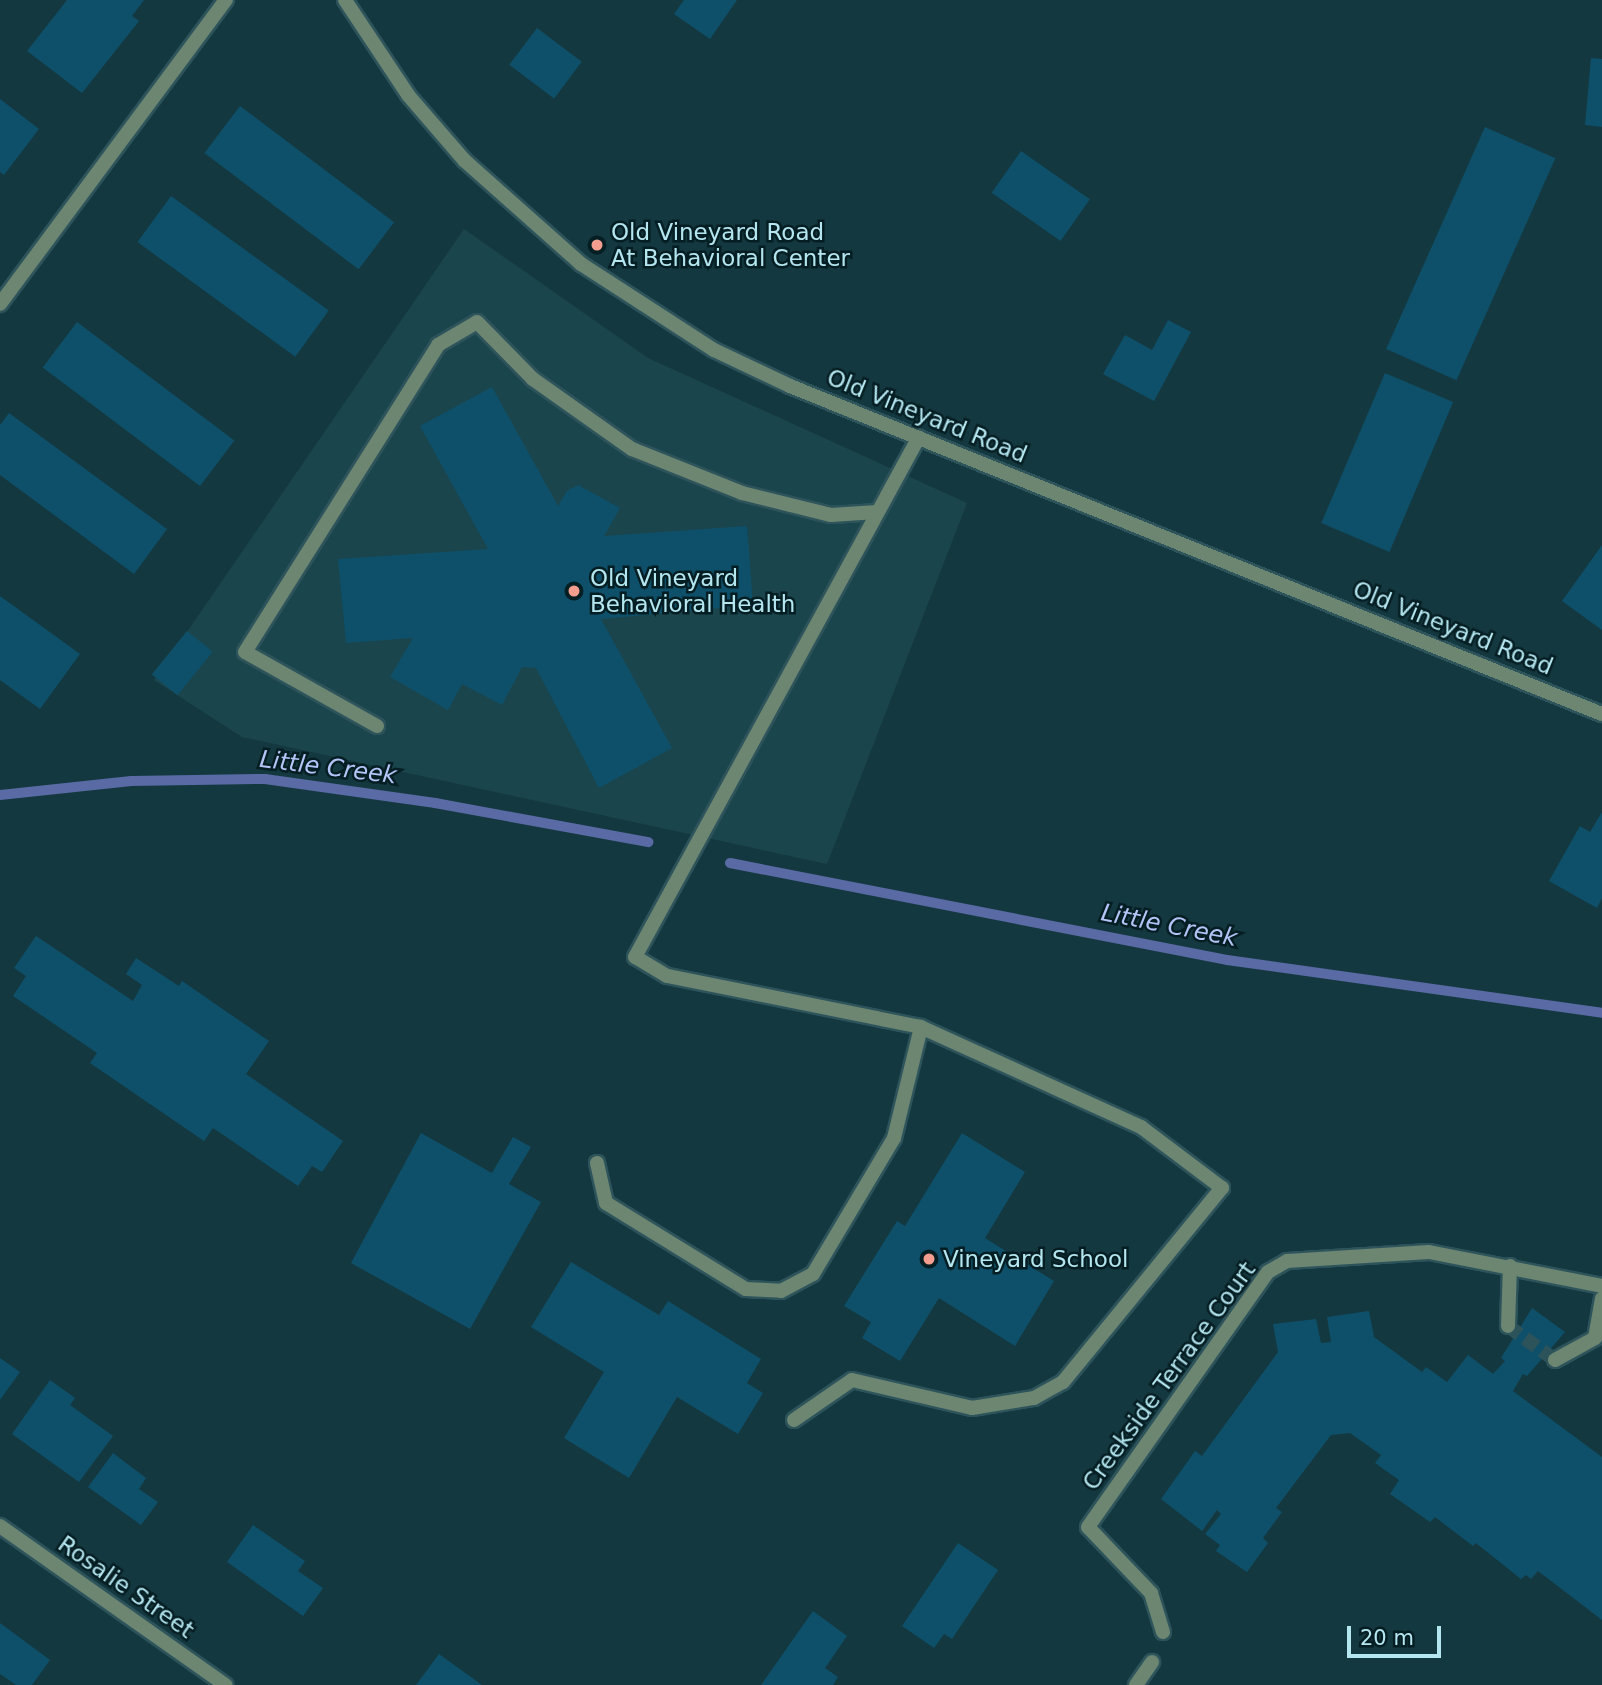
<!DOCTYPE html>
<html>
<head>
<meta charset="utf-8">
<style>
	body { margin:0 }
	#map { position:relative; width:1602px; height:1685px; overflow:hidden; background:#14383f; font-family:"DejaVu Sans",sans-serif }
	div>[style] { position:absolute }
	.built>* { inset:0; background:#1b454c }
	.stream>* { height:10px; margin:-5px; padding:0 5px; transform-origin:5px; border-radius:5px; background:#596aa5 }
	.building>* { inset:0; background:#0e506a; transform-origin:0 0 }
	.minor-tunnel>* { height:14px; margin-top:-7px; transform-origin:0; background:repeating-linear-gradient(90deg,#2c525a 0 14px,transparent 0 21px) }
	.roads { filter:drop-shadow(2px 0 #2e545b) drop-shadow(-2px 0 #2e545b) drop-shadow(0 2px #2e545b) drop-shadow(0 -2px #2e545b) }
	.service>* { height:14px; margin:-7px; padding:0 7px; transform-origin:7px; border-radius:7px; background:#6d8672 }
	.minor>* { height:14px; margin:-7px; padding:0 7px; transform-origin:7px; border-radius:7px; background:#6d8672 }
	.tertiary>* { height:14px; margin:-7px; padding:0 7px; transform-origin:7px; border-radius:7px; background:#6d8672 }
	.dots>* { width:19px; height:19px; translate:-50% -50%; box-sizing:border-box; border:4px solid #051e23; border-radius:50% }
	span { translate:-50% -50%; white-space:nowrap; text-align:center; line-height:1.15; -webkit-text-stroke:5px #051e23; paint-order:stroke }
	.poi-label { font-size:23px; color:#b4e6f0 }
	.left { translate:0 -50%; text-align:left }
	.street-label { font-size:23px; color:#b4e6f0 }
	.water-label { font-size:24px; color:#b3c4f7; font-style:italic }
	.scale { position:absolute; left:1347px; top:1626px; width:94px; height:32px; box-sizing:border-box; border:4px solid #b4e6f0; border-top:0; padding-left:9px; font-size:21px; line-height:24px; white-space:nowrap; color:#b4e6f0; -webkit-text-stroke:5px #051e23; paint-order:stroke }
</style>
</head>
<body>
<div id="map">
	<div class="built">
		<div style="clip-path:polygon(464px 229px,648px 358px,967px 503px,827px 864px,242px 737px,154px 680px)"></div>
	</div>
	<div class="stream">
		<div style="left:0;top:795px;width:132px;rotate:-6.1deg"></div>
		<div style="left:131px;top:781px;width:134px;rotate:-0.9deg"></div>
		<div style="left:265px;top:779px;width:172px;rotate:8deg"></div>
		<div style="left:435px;top:803px;width:217px;rotate:10.4deg"></div>
		<div style="left:730px;top:863px;width:506px;rotate:11.04deg"></div>
		<div style="left:1227px;top:960px;width:379px;rotate:8deg"></div>
	</div>
	<div class="building">
		<div style="clip-path:polygon(67px 0,144px 0,132px 16px,139px 21px,82px 93px,27px 51px)"></div>
		<div style="clip-path:polygon(684px 0,737px 0,710px 39px,674px 14px)"></div>
		<div style="left:537px;top:28px;width:56px;height:46px;rotate:37deg"></div>
		<div style="clip-path:polygon(1591px 58px,1602px 59px,1602px 127px,1585px 125px)"></div>
		<div style="clip-path:polygon(0 99px,39px 129px,4px 175px,0 172px)"></div>
		<div style="left:240px;top:106px;width:193px;height:59px;rotate:37deg"></div>
		<div style="left:1485px;top:127px;width:77px;height:243px;rotate:24deg"></div>
		<div style="left:1021px;top:151px;width:84px;height:51px;rotate:35deg"></div>
		<div style="left:171px;top:196px;width:195px;height:57px;rotate:36deg"></div>
		<div style="clip-path:polygon(1168px 320px,1191px 332px,1154px 401px,1103px 374px,1125px 335px,1152px 350px)"></div>
		<div style="left:77px;top:322px;width:197px;height:57px;rotate:37deg"></div>
		<div style="left:1385px;top:373px;width:74px;height:163px;rotate:23deg"></div>
		<div style="clip-path:polygon(492px 387px,558px 506px,567px 491px,578px 485px,620px 508px,604px 536px,747px 526px,753px 605px,601px 619px,672px 748px,599px 788px,536px 668px,522px 667px,502px 705px,462px 684px,448px 710px,390px 677px,413px 638px,346px 643px,338px 559px,488px 549px,420px 426px)"></div>
		<div style="clip-path:polygon(9px 413px,167px 529px,134px 574px,0 475px,0 425px)"></div>
		<div style="clip-path:polygon(1602px 545px,1602px 630px,1562px 601px)"></div>
		<div style="clip-path:polygon(0 596px,80px 654px,40px 709px,0 680px)"></div>
		<div style="left:187px;top:631px;width:33px;height:56px;rotate:39deg"></div>
		<div style="clip-path:polygon(1602px 812px,1602px 898px,1597px 908px,1549px 881px,1580px 826px,1590px 832px)"></div>
		<div style="clip-path:polygon(36px 936px,133px 1001px,142px 985px,126px 974px,136px 958px,179px 986px,182px 981px,269px 1041px,246px 1074px,343px 1141px,322px 1172px,312px 1166px,298px 1186px,213px 1128px,204px 1141px,90px 1063px,97px 1053px,13px 996px,26px 976px,14px 968px)"></div>
		<div style="clip-path:polygon(421px 1133px,492px 1173px,513px 1137px,531px 1147px,509px 1184px,541px 1202px,470px 1329px,351px 1263px)"></div>
		<div style="clip-path:polygon(962px 1133px,1025px 1172px,985px 1238px,1054px 1281px,1015px 1346px,939px 1298px,900px 1361px,862px 1338px,871px 1322px,844px 1306px,897px 1221px,905px 1226px)"></div>
		<div style="clip-path:polygon(571px 1262px,659px 1315px,668px 1301px,761px 1359px,747px 1383px,763px 1393px,738px 1434px,677px 1397px,629px 1478px,564px 1438px,604px 1372px,531px 1327px)"></div>
		<div style="clip-path:polygon(1532px 1308px,1565px 1332px,1527px 1376px,1523px 1374px,1513px 1391px,1602px 1457px,1602px 1620px,1538px 1571px,1531px 1579px,1526px 1575px,1521px 1579px,1476px 1543px,1473px 1546px,1435px 1517px,1430px 1522px,1390px 1494px,1399px 1480px,1375px 1463px,1381px 1455px,1350px 1433px,1331px 1435px,1276px 1508px,1282px 1512px,1263px 1538px,1268px 1543px,1247px 1572px,1216px 1551px,1220px 1545px,1205px 1534px,1221px 1514px,1217px 1510px,1202px 1531px,1161px 1499px,1195px 1451px,1202px 1456px,1278px 1352px,1273px 1324px,1316px 1319px,1321px 1343px,1331px 1342px,1327px 1317px,1369px 1311px,1374px 1337px,1422px 1372px,1426px 1367px,1447px 1382px,1468px 1355px,1493px 1374px,1505px 1361px,1501px 1358px)"></div>
		<div style="clip-path:polygon(0 1358px,20px 1372px,0 1400px)"></div>
		<div style="clip-path:polygon(50px 1380px,75px 1398px,70px 1405px,113px 1436px,79px 1482px,12px 1434px)"></div>
		<div style="clip-path:polygon(113px 1453px,146px 1478px,139px 1489px,158px 1502px,141px 1525px,88px 1487px)"></div>
		<div style="clip-path:polygon(253px 1525px,305px 1561px,298px 1571px,323px 1588px,303px 1616px,227px 1562px)"></div>
		<div style="clip-path:polygon(958px 1543px,998px 1570px,952px 1639px,944px 1634px,934px 1648px,902px 1626px)"></div>
		<div style="clip-path:polygon(813px 1611px,847px 1636px,825px 1668px,838px 1677px,833px 1685px,761px 1685px)"></div>
		<div style="clip-path:polygon(0 1623px,50px 1660px,32px 1685px,16px 1685px,0 1674px)"></div>
		<div style="clip-path:polygon(439px 1654px,482px 1685px,416px 1685px)"></div>
	</div>
	<div class="minor-tunnel">
		<div style="left:1508px;top:1326px;width:58px;rotate:35.9deg"></div>
	</div>
	<div class="roads">
		<div class="service">
			<div style="left:377px;top:726px;width:151px;rotate:-150.7deg"></div>
			<div style="left:245px;top:652px;width:363px;rotate:-57.8deg"></div>
			<div style="left:438px;top:345px;width:45px;rotate:-30.5deg"></div>
			<div style="left:477px;top:322px;width:80px;rotate:45.5deg"></div>
			<div style="left:533px;top:379px;width:121px;rotate:35.3deg"></div>
			<div style="left:632px;top:449px;width:118px;rotate:21.8deg"></div>
			<div style="left:742px;top:493px;width:92px;rotate:13.9deg"></div>
			<div style="left:831px;top:515px;width:46px;rotate:-3.7deg"></div>
			<div style="left:597px;top:1163px;width:41px;rotate:77.3deg"></div>
			<div style="left:606px;top:1203px;width:164px;rotate:31.6deg"></div>
			<div style="left:746px;top:1289px;width:35px;rotate:3deg"></div>
			<div style="left:781px;top:1291px;width:36px;rotate:-28deg"></div>
			<div style="left:813px;top:1274px;width:158px;rotate:-59.2deg"></div>
			<div style="left:894px;top:1138px;width:114px;rotate:-76.3deg"></div>
			<div style="left:794px;top:1420px;width:70px;rotate:-34.6deg"></div>
			<div style="left:852px;top:1380px;width:123px;rotate:13.1deg"></div>
			<div style="left:972px;top:1408px;width:63px;rotate:-9.2deg"></div>
			<div style="left:1034px;top:1398px;width:33px;rotate:-29deg"></div>
			<div style="left:1063px;top:1382px;width:251px;rotate:-50.7deg"></div>
			<div style="left:1222px;top:1188px;width:101px;rotate:-143deg"></div>
			<div style="left:1141px;top:1127px;width:242px;rotate:-155.6deg"></div>
			<div style="left:921px;top:1027px;width:259px;rotate:-168.6deg"></div>
			<div style="left:667px;top:976px;width:37px;rotate:-149deg"></div>
			<div style="left:635px;top:957px;width:592px;rotate:-61.36deg"></div>
		</div>
		<div class="minor">
			<div style="left:0;top:304px;width:379px;rotate:-53.4deg"></div>
			<div style="left:1508px;top:1326px;width:60px;rotate:-88.1deg"></div>
			<div style="left:1555px;top:1360px;width:46px;rotate:-28.8deg"></div>
			<div style="left:1595px;top:1338px;width:40px;rotate:-80deg"></div>
			<div style="left:0;top:1526px;width:276px;rotate:35.2deg"></div>
			<div style="left:1163px;top:1632px;width:41px;rotate:-107.1deg"></div>
			<div style="left:1151px;top:1593px;width:91px;rotate:-133.7deg"></div>
			<div style="left:1088px;top:1527px;width:312px;rotate:-54.8deg"></div>
			<div style="left:1268px;top:1272px;width:22px;rotate:-30deg"></div>
			<div style="left:1287px;top:1261px;width:142px;rotate:-3.6deg"></div>
			<div style="left:1429px;top:1252px;width:176px;rotate:11.1deg"></div>
			<div style="left:1136px;top:1685px;width:28px;rotate:-55deg"></div>
		</div>
		<div class="tertiary">
			<div style="left:345px;top:0;width:114px;rotate:56.4deg"></div>
			<div style="left:408px;top:95px;width:87px;rotate:49.2deg"></div>
			<div style="left:465px;top:161px;width:155px;rotate:41.6deg"></div>
			<div style="left:581px;top:264px;width:158px;rotate:32.9deg"></div>
			<div style="left:714px;top:350px;width:84px;rotate:25.3deg"></div>
			<div style="left:790px;top:386px;width:876px;rotate:22deg"></div>
		</div>
	</div>
	<div class="dots">
		<div style="left:597px;top:245px;background:#f59d8e"></div>
		<div style="left:574px;top:591px;background:#f59d8e"></div>
		<div style="left:929px;top:1259px;background:#f59d8e"></div>
	</div>
	<div class="poi-label">
		<span class="left" style="left:611px;top:245px">Old Vineyard Road<br>At Behavioral Center</span>
		<span class="left" style="left:590px;top:591px">Old Vineyard<br>Behavioral Health</span>
		<span class="left" style="left:943px;top:1259px">Vineyard School</span>
	</div>
	<div class="street-label">
		<span style="left:927px;top:416px;rotate:22deg">Old Vineyard Road</span>
		<span style="left:1453px;top:628px;rotate:22deg">Old Vineyard Road</span>
		<span style="left:1169px;top:1376px;rotate:-54deg">Creekside Terrace Court</span>
		<span style="left:126px;top:1587px;rotate:35deg">Rosalie Street</span>
	</div>
	<div class="water-label">
		<span style="left:328px;top:768px;rotate:7deg">Little Creek</span>
		<span style="left:1169px;top:926px;rotate:11deg">Little Creek</span>
	</div>
	<div class="scale">20 m</div>
</div>
</body>
</html>
